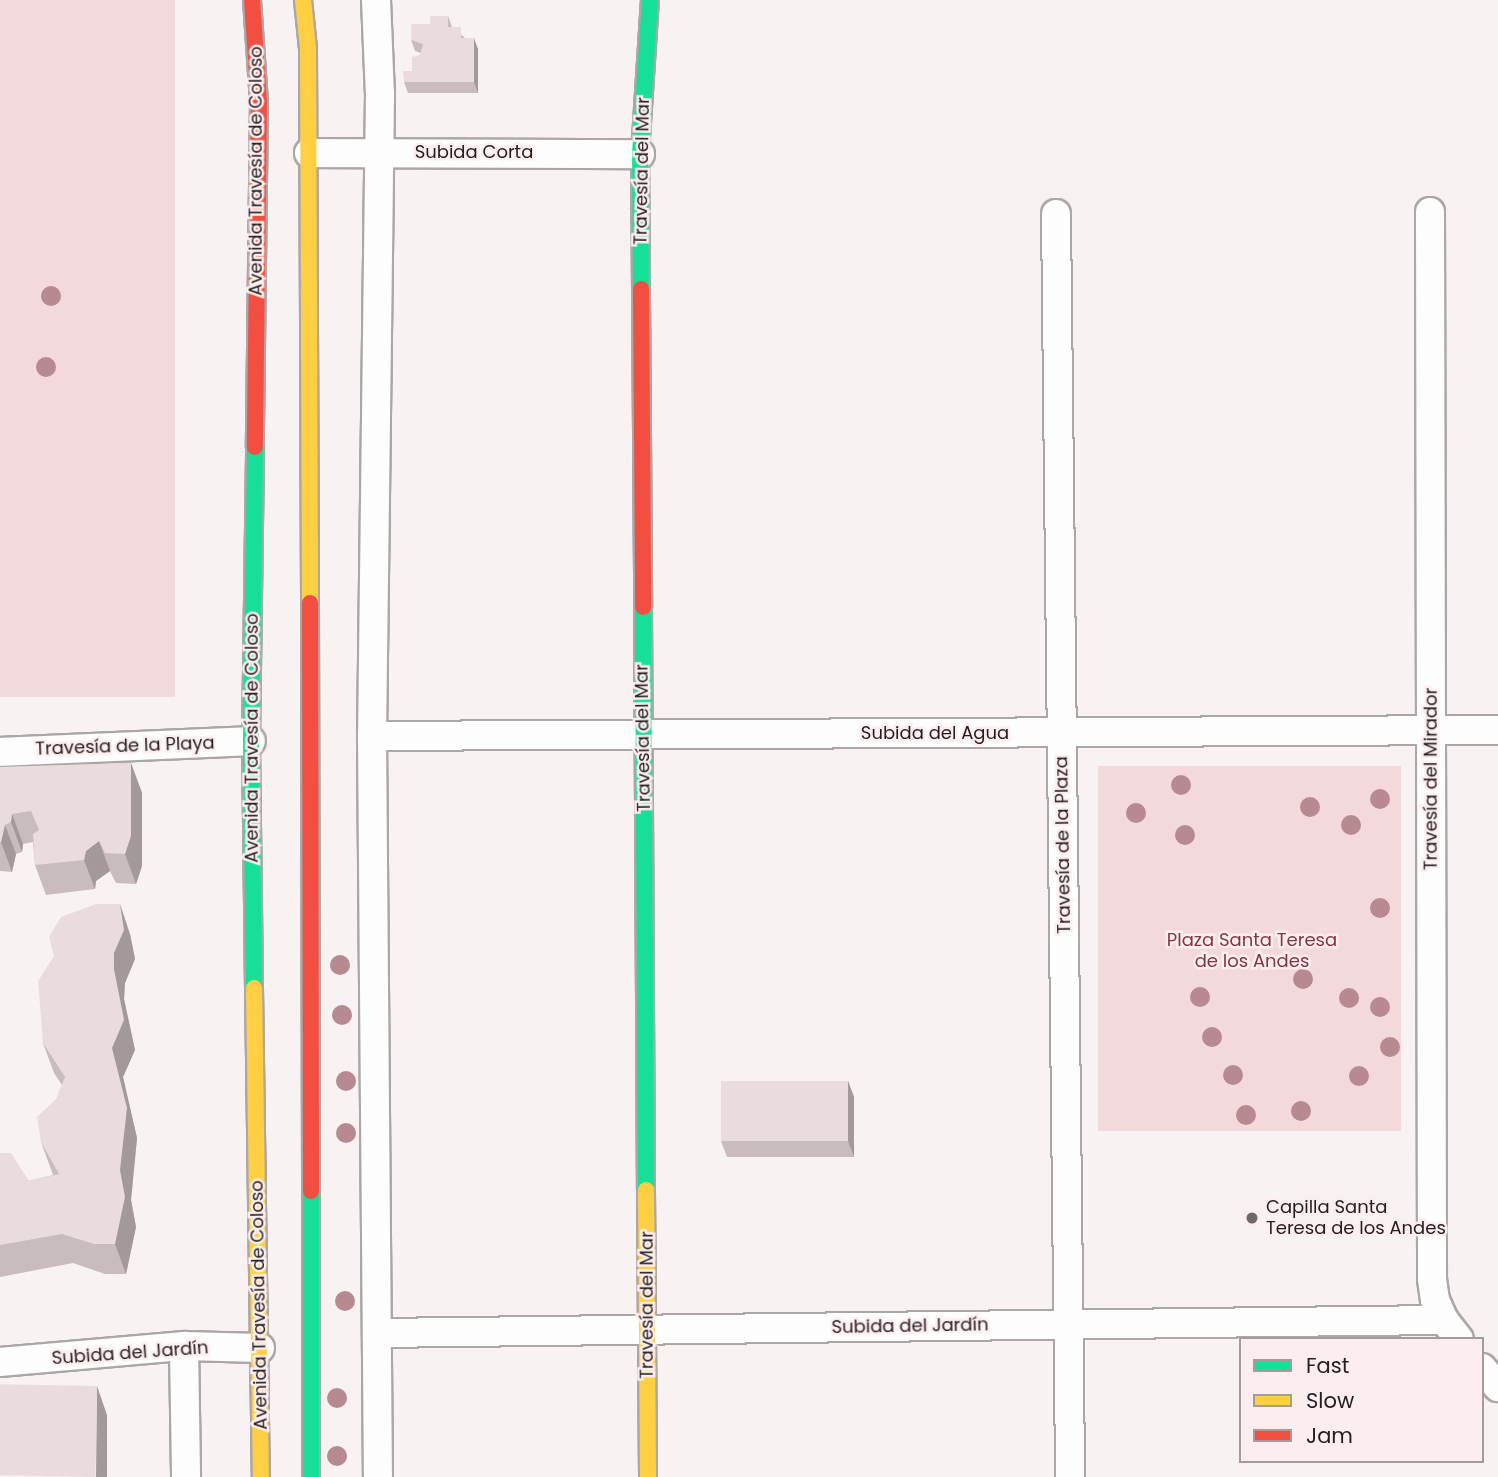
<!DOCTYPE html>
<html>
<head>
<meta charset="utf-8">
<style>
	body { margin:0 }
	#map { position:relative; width:1498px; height:1477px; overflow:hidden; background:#f8f2f2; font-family:Poppins,sans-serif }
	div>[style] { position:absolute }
	.green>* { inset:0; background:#f3d9db; transform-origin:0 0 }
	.roads { filter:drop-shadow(2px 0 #aca7a7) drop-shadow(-2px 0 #aca7a7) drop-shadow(0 2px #aca7a7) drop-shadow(0 -2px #aca7a7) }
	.street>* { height:28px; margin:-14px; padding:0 14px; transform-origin:14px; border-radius:14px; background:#fefdfd }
	.fast>* { height:16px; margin:-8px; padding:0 8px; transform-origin:8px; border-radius:8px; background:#16e098 }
	.slow>* { height:16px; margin:-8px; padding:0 8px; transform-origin:8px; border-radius:8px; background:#ffcf43 }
	.jam>* { height:16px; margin:-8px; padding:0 8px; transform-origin:8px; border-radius:8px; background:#f24e42 }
	.trees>* { width:20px; height:20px; margin:-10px; border-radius:50%; background:#b78a92 }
	.wall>* { inset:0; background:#c9bcbd }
	.shaded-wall>* { inset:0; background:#a4999a }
	.building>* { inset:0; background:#eadbdc; transform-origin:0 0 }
	.dots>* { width:19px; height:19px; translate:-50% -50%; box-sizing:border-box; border:4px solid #fceeef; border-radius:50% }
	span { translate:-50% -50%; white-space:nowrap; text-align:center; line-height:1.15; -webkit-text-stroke:5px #fceeef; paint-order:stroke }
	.street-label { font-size:18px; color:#231e1e }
	.park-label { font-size:18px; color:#823543 }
	.poi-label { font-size:18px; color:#231e1e }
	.left { translate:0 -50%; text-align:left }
	.legend { position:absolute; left:1239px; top:1337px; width:245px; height:126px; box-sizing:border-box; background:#fceeef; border:2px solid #a59b9b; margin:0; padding:9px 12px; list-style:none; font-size:21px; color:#231e1e }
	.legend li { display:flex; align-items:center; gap:14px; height:35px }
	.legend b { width:35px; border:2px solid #a59b9b }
</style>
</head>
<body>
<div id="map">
	<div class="green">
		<div style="left:0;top:0;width:175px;height:697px"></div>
		<div style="left:1401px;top:766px;width:365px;height:303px;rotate:90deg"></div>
	</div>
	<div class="roads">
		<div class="street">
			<div style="left:376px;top:0;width:94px;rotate:87.6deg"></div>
			<div style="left:380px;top:94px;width:642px;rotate:90.71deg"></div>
			<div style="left:372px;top:736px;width:741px;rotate:89.54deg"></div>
			<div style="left:309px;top:153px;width:331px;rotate:0.2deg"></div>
			<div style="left:1430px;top:212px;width:1067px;rotate:89.89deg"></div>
			<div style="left:1432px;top:1279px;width:21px;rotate:82deg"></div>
			<div style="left:1435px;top:1300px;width:22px;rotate:66deg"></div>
			<div style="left:1444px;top:1320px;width:24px;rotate:52deg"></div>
			<div style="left:1056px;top:214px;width:1263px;rotate:89.36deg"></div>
			<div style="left:372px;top:736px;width:1126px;rotate:-0.31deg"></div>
			<div style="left:0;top:752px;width:251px;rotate:-2.5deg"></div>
			<div style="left:377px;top:1333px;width:1067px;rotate:-0.7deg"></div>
			<div style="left:184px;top:1346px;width:131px;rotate:89.1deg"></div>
			<div style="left:0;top:1362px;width:185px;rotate:-5deg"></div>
			<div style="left:184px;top:1346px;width:76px;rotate:1.5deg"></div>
			<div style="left:1482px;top:1368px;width:25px;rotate:50deg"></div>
		</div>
		<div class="fast">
			<div style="left:641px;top:289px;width:135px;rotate:-90.4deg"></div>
			<div style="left:640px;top:154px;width:154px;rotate:-86.3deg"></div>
			<div style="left:643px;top:607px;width:583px;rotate:89.71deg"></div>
			<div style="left:254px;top:988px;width:247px;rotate:-90.7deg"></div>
			<div style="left:251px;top:741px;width:294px;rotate:-89.2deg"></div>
			<div style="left:311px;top:1191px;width:286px;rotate:90deg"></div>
		</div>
		<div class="slow">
			<div style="left:303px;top:0;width:48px;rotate:84.1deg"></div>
			<div style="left:308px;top:48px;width:555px;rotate:89.79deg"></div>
			<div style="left:254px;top:988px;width:489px;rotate:89.2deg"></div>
			<div style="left:646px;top:1190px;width:287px;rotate:89.6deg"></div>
		</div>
		<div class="jam">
			<div style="left:252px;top:0;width:102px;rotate:86.1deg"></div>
			<div style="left:259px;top:102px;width:345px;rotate:90.7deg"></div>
			<div style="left:641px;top:289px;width:318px;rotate:89.6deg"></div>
			<div style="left:310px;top:603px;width:588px;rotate:89.9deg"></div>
		</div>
	</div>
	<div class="trees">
		<div style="left:51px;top:296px"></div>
		<div style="left:46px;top:367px"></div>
		<div style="left:1181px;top:785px"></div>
		<div style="left:1380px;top:799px"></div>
		<div style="left:1310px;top:807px"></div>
		<div style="left:1136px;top:813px"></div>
		<div style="left:1351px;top:825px"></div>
		<div style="left:1185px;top:835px"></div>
		<div style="left:1380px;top:908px"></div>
		<div style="left:340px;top:965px"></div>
		<div style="left:1303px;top:979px"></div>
		<div style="left:1200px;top:997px"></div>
		<div style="left:1349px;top:998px"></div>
		<div style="left:1380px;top:1007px"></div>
		<div style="left:342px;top:1015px"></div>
		<div style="left:1212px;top:1037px"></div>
		<div style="left:1390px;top:1047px"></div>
		<div style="left:1233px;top:1075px"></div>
		<div style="left:1359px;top:1076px"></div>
		<div style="left:346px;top:1081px"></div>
		<div style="left:1301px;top:1111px"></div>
		<div style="left:1246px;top:1115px"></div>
		<div style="left:346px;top:1133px"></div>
		<div style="left:345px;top:1301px"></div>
		<div style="left:337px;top:1398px"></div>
		<div style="left:337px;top:1456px"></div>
	</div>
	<div class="wall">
		<div style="clip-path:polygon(448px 16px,452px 27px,478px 49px,478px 93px,408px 93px,404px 82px,412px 71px,421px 53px,415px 51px,411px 40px,430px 24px)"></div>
		<div style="clip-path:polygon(131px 763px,142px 793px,142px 866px,136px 884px,116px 883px,110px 871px,96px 881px,95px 889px,46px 895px,35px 865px,33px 842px,23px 844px,22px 852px,16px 854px,12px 872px,0 871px,0 767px)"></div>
		<div style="clip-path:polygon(130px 934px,135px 959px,125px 983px,124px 999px,135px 1050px,123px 1077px,137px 1138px,131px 1200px,136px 1227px,126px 1274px,105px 1274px,73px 1263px,0 1277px,0 1153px,29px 1181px,53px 1175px,41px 1142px,62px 1085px,54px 1073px,43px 1043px,54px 956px)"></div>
		<div style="clip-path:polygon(848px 1081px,854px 1097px,854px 1157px,727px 1157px,721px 1141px)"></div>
	</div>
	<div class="shaded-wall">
		<div style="clip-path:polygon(474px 38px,478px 49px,478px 93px,474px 82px)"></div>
		<div style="clip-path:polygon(131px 763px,142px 793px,142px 866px,136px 884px,125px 854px)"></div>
		<div style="clip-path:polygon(12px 814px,23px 844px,22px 852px,11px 822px)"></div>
		<div style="clip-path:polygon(5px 825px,16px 854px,12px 872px,1px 842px)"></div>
		<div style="clip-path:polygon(99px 841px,110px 871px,96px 881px,95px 889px,84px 860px,86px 851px)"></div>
		<div style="clip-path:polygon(120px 904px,130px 934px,135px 959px,125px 983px,124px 999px,135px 1050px,123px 1077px,137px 1138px,131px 1200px,136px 1227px,126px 1274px,115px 1244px,120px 1170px,112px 1048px,114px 953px)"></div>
		<div style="clip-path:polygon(848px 1081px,854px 1097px,854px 1157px,848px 1141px)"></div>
		<div style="clip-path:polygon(97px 1386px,107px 1415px,107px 1477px,96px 1477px)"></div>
	</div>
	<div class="building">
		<div style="clip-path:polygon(430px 16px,448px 16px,448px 27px,461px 27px,461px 38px,474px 38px,474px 82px,404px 82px,403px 71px,412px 71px,412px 57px,420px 55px,423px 44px,411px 40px,411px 24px,430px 24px)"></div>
		<div style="clip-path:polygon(131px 763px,131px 836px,125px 854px,105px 853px,99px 841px,86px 851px,84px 860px,35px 865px,33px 834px,39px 830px,31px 811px,12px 814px,11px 822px,5px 825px,1px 842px,0 842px,0 767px)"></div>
		<div style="clip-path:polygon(96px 904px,120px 904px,124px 930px,114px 953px,114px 969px,124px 1020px,112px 1048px,127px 1108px,120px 1170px,125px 1197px,115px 1244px,94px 1244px,62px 1234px,0 1245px,0 1153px,11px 1153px,29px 1181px,59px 1174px,41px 1142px,37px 1117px,56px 1099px,65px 1077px,43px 1043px,38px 981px,54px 956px,49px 937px,61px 917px)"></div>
		<div style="left:721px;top:1081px;width:127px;height:60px"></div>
		<div style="left:97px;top:1386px;width:91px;height:97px;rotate:91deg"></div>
	</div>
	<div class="dots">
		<div style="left:1252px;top:1218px;background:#6e6868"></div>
	</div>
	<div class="street-label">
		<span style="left:474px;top:152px">Subida Corta</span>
		<span style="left:256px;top:171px;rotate:-90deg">Avenida Travesía de Coloso</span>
		<span style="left:642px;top:171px;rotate:-89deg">Travesía del Mar</span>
		<span style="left:935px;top:733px">Subida del Agua</span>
		<span style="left:252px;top:738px;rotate:-90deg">Avenida Travesía de Coloso</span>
		<span style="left:643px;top:738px;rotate:-91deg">Travesía del Mar</span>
		<span style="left:125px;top:746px;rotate:-2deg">Travesía de la Playa</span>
		<span style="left:1431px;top:779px;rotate:-90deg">Travesía del Mirador</span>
		<span style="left:1063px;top:845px;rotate:-91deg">Travesía de la Plaza</span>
		<span style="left:259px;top:1305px;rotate:-91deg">Avenida Travesía de Coloso</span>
		<span style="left:647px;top:1305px;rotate:-90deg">Travesía del Mar</span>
		<span style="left:910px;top:1326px;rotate:-1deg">Subida del Jardín</span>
		<span style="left:130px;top:1353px;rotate:-4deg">Subida del Jardín</span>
	</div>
	<div class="park-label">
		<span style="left:1252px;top:951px">Plaza Santa Teresa<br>de los Andes</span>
	</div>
	<div class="poi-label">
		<span class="left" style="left:1266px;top:1218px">Capilla Santa<br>Teresa de los Andes</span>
	</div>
	<ul class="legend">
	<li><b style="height:9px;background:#16e098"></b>Fast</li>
	<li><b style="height:9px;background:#ffcf43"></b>Slow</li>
	<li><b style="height:9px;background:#f24e42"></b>Jam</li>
	</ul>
</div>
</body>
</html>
